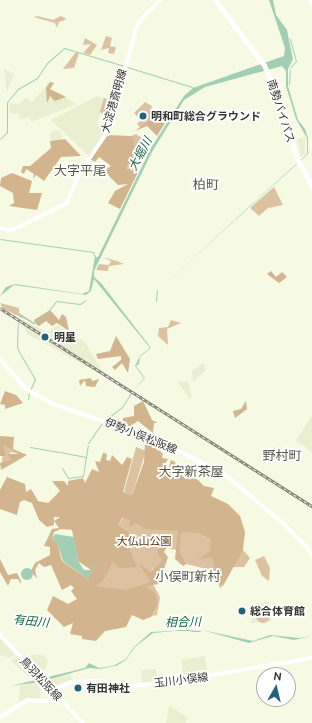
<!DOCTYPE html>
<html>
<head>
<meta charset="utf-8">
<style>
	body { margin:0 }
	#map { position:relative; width:312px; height:723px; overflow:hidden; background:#f6fae3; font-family:Ubuntu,"Noto Sans JP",sans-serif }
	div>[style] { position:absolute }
	.built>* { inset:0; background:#e9efd0; transform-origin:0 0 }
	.round { border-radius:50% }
	.green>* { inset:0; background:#ddc2a1; transform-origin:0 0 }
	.forest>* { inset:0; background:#d2b48e }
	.water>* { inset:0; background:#a2cfb3 }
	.stream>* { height:1px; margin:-0.5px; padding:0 0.5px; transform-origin:0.5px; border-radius:0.5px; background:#a2cfb3 }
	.major>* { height:4px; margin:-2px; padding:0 2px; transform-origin:2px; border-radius:2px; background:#fff }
	.highway>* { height:5px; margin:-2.5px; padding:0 2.5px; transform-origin:2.5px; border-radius:2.5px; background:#fff }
	.rail>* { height:2.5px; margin-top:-1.25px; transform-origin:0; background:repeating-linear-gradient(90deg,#fff 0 3px,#797b6d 0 6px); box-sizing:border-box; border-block:1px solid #797b6d }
	.dots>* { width:11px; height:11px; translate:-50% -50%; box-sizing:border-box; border:2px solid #fff; border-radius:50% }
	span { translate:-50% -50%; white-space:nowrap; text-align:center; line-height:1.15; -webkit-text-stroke:3.5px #fff; paint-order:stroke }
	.street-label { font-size:11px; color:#34352c }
	.poi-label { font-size:11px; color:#34352c; font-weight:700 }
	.left { translate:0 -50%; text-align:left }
	.park-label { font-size:11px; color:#593a0a }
	.water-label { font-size:12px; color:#1a6340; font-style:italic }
	.quarter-label { font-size:13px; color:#555844 }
	.north { position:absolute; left:256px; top:667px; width:40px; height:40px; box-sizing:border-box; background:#fff; border:1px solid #aeaeab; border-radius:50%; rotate:8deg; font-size:11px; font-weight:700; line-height:16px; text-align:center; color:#34352c }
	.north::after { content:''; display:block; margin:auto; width:14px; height:18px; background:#226377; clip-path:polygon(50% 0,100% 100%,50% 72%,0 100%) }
</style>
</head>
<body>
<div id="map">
	<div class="built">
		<div style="clip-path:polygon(4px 69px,14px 74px,7px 92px)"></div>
		<div style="clip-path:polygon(50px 82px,54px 83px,50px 89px,77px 104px,31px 122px,30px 117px,19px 119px,20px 113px,11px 114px,9px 103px,19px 104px,26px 97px,32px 102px)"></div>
		<div style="clip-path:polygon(97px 96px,114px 101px,110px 117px,100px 115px,97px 123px,104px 136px,89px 156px,51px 120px)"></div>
		<div class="round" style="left:50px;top:130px;width:12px;height:12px"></div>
		<div style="clip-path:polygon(305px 137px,305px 154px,301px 157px,297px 139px)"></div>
		<div style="clip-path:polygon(21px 319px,48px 332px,57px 325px,85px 342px,105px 376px,27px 334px)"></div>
		<div style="clip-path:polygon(203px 363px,206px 370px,193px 382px,192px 371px)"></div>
		<div style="clip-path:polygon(177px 381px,188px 382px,192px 398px,190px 399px)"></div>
		<div style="clip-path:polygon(312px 416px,312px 452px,296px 440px)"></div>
		<div style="clip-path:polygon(269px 602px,271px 621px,251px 623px,252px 604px)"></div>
		<div style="clip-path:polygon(0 636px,16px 654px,10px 658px,0 655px)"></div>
		<div style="clip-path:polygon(17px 654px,35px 674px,28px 676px,11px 661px)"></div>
		<div style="clip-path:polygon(31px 655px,43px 655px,48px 661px,42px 678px,30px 666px)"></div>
		<div style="left:205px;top:656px;width:20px;height:24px;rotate:81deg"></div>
		<div style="left:156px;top:669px;width:13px;height:15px;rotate:86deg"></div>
		<div style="clip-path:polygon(70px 674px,73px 681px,51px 687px,45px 681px)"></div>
		<div style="clip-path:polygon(33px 683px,41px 686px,40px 699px,19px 704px,20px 686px)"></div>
		<div style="clip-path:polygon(169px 705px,188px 718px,185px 723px,166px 723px)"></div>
	</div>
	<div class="green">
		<div style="clip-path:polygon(37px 16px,53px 20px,61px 16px,67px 19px,59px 22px,57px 28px,55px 23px,34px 17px)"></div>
		<div style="clip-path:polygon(106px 36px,112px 38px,110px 46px,116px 47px,114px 54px,108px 53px,109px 48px,101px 50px)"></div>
		<div style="clip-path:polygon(85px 38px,97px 45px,90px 55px,83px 53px,91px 44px,83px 45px)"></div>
		<div style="clip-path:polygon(76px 52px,79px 53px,74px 68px,63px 69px)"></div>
		<div style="left:104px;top:98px;width:10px;height:15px;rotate:17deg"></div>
		<div style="clip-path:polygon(145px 102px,152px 106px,150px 119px,140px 127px,137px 124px,141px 120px,134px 113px)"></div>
		<div style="clip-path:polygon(136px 134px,142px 138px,136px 152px,146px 155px,143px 161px,132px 159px,133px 170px,130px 171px,126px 169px,133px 155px,131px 136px)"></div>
		<div style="clip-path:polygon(274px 187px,283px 205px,268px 208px,259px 216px,250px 208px)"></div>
		<div style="clip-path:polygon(102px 257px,117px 261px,124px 264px,109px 266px,108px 271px,96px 270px,99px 264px,109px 265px,111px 261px)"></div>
		<div style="clip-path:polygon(0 303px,19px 308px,19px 313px,36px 324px,3px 309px)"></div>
		<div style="clip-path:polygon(171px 320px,181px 323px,167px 329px,168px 345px,158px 336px,159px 328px,168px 327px)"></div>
		<div style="clip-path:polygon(3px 445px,19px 454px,10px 452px,11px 460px,2px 464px)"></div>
		<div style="clip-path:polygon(136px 447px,146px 451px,132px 495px,124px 492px)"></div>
		<div style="clip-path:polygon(123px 518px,202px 533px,244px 551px,250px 558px,244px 567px,232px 567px,220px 589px,215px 571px,186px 564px,180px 551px,160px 546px,162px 560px,148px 575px,160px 597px,157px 615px,152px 616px,158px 605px,156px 594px,123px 590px,94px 616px,95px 586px,110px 560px,136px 567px,130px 550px,129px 532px,118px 525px)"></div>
		<div style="clip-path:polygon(264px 556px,270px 568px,269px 581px,262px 576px,255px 560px)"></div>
		<div class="round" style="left:256px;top:609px;width:14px;height:14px"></div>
	</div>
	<div class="forest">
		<div style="clip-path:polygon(50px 82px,54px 83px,50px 89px,66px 97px,55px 101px,50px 96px,47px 103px,46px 88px)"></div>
		<div style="clip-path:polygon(150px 119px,165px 123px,157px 136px,147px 126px,135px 131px,129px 127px,135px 131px)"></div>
		<div style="clip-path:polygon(107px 135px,131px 136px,134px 142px,133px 155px,126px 169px,138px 172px,120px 209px,108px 203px,115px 191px,128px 184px,118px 185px,110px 177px,105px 170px,111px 166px,99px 157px,95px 162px,90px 159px)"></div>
		<div style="clip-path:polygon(65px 139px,81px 156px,61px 157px,44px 181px,36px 175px,33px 179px,34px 174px,26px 169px,24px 174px,21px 172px,23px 166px,30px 166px,51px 148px,50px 141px)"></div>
		<div style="clip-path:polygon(12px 173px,32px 181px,29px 193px,42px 193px,37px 210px,9px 206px,14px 203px,13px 193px,0 186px,1px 178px)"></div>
		<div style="clip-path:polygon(271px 271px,276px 277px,282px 272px,287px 277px,279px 283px,267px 274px)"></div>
		<div style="clip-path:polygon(50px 310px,59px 320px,62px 314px,66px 317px,69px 331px,57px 323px,52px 326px,46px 321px,39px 326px,36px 324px,34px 320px)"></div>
		<div style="clip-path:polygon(116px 336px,130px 359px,128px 373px,122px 363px,115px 370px,112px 367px,121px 360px,121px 356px,98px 359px,96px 354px,110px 351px)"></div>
		<div style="clip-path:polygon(91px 378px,92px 381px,99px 379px,95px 387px,86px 386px,85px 380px,80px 386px,79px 380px)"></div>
		<div style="clip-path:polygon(5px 391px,16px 395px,23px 403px,5px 409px,5px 405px,0 404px)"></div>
		<div style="clip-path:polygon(143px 401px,152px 420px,158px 423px,154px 423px,153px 433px,138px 421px,129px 427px,122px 425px,123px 418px,134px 416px,134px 406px)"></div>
		<div style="clip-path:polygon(246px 401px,247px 409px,235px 418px,233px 411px,241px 409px)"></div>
		<div style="clip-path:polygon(0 436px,14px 437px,13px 449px,27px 455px,1px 470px,0 463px,11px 460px,8px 454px,19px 454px,3px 445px,6px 456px,0 456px)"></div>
		<div style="clip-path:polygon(evenodd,145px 444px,155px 446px,163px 454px,162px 458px,168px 459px,163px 468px,168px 470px,171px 460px,175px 462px,180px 473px,193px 475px,204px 486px,214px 488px,211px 496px,228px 504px,240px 516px,245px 532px,243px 550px,223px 586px,217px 581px,212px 557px,198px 560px,210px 551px,211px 539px,199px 533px,181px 532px,180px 551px,186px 564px,183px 566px,175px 559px,178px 531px,145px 529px,136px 523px,129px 527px,130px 520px,122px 518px,118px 525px,129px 532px,130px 550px,137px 567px,119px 568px,113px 561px,103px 581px,95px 586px,127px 590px,151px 582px,139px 564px,151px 572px,162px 560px,157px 552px,162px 543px,167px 547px,164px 552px,168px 557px,159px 584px,145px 586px,156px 594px,158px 605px,151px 617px,143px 620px,132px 615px,126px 627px,105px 631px,96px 641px,82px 639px,82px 636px,70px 634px,73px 623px,64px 627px,47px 610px,53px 596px,68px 604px,77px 599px,71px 591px,74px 588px,71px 585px,62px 590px,51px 565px,44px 567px,39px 563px,35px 570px,37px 579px,31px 571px,35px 563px,50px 555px,50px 547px,44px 546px,52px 529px,59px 528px,54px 521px,60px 517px,54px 517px,54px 525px,47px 527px,39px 520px,32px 503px,24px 500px,20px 502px,17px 515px,0 509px,0 490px,7px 477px,25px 484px,26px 492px,31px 489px,38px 501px,48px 503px,60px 491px,52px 481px,64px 481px,68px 486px,68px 481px,83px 478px,85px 483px,92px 469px,99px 472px,95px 461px,100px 462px,103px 453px,107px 454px,106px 460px,110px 461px,112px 455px,122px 465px,127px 457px,132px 459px,123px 492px,132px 495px,144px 462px,145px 444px,61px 529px,72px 530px,78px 561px,91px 570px,88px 579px,62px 561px,57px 542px,52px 539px,54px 532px,61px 529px)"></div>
		<div style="clip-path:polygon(0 559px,8px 575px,17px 573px,21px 581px,21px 584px,18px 579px,11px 579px,8px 586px,0 572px)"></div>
	</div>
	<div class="water">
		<div style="clip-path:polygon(269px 0,273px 0,276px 15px,287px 30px,293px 59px,288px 69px,288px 86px,298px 120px,305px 129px,308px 138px,308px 154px,157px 291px,307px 154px,307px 138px,296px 119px,286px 86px,286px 71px,282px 66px,205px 87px,184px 100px,152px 152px,94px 271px,94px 277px,101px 283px,151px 348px,140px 357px,139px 364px,136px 366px,145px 378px,132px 392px,144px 378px,135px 366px,140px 356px,150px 348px,94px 279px,91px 291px,86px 295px,14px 285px,0 296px,6px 287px,15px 284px,82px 294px,89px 291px,95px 257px,98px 257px,151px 148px,184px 96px,193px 88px,284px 56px,285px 48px)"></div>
		<div style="clip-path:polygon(55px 534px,74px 537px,78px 561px,84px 570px,92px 570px,88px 579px,63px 561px,57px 542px,52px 539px)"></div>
		<div class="round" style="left:21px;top:568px;width:12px;height:12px"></div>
		<div style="clip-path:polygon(186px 630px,153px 633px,135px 647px,126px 660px,116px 666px,99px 669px,89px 668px,40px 682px,11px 686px,0 700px,11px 686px,85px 668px,89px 663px,99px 668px,113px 666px,126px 659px,134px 647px,151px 632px,188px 630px,200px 631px,202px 630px,253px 641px,270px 635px,299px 638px,312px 636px,294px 640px,273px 636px,249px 643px,202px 630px,200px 632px,193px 632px)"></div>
	</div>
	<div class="stream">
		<div style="left:290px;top:39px;width:23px;rotate:75deg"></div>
		<div style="left:296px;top:61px;width:9px;rotate:131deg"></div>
		<div style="left:127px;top:67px;width:68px;rotate:17.1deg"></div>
		<div style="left:289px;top:84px;width:14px;rotate:-86deg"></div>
		<div style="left:0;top:139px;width:10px;rotate:-45deg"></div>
		<div style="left:7px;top:132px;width:30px;rotate:-90deg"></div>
		<div style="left:7px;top:102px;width:17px;rotate:-50deg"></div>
		<div style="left:18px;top:89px;width:22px;rotate:-30deg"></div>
		<div style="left:37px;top:78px;width:18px;rotate:-56deg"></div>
		<div style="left:47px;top:63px;width:23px;rotate:-41deg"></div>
		<div style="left:64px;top:48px;width:63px;rotate:16.7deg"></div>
		<div style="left:0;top:239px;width:94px;rotate:8deg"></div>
		<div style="left:93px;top:252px;width:5px;rotate:68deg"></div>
		<div style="left:156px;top:301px;width:11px;rotate:-85deg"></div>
		<div style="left:46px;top:314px;width:16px;rotate:-52deg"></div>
		<div style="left:56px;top:301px;width:24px;rotate:7deg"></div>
		<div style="left:80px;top:304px;width:7px;rotate:-34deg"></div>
		<div style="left:20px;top:317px;width:3px;rotate:-108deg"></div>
		<div style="left:19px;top:314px;width:17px;rotate:33deg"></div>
		<div style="left:33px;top:323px;width:14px;rotate:-34deg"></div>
		<div style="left:17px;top:346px;width:23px;rotate:-88deg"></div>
		<div style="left:17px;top:347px;width:8px;rotate:67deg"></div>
		<div style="left:21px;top:355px;width:28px;rotate:60deg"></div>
		<div style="left:35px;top:379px;width:12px;rotate:114deg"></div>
		<div style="left:28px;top:399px;width:6px;rotate:-81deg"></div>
		<div style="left:105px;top:420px;width:21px;rotate:-37deg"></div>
		<div style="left:122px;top:407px;width:17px;rotate:-57deg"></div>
		<div style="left:88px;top:443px;width:24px;rotate:-55deg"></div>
		<div style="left:30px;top:447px;width:29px;rotate:10deg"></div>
		<div style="left:60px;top:452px;width:26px;rotate:11deg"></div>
		<div style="left:86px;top:457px;width:12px;rotate:-81deg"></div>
		<div style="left:62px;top:468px;width:12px;rotate:59deg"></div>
		<div style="left:68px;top:478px;width:15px;rotate:-8deg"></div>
		<div style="left:83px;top:476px;width:6px;rotate:-81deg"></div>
		<div style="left:84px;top:469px;width:12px;rotate:-81deg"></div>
		<div style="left:96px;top:563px;width:2px;rotate:-27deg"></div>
		<div style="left:92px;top:569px;width:7px;rotate:-63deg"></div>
	</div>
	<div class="major">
		<div style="left:310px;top:0;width:4px;rotate:56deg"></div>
		<div style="left:312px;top:143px;width:5px;rotate:90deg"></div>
		<div style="left:0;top:228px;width:12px;rotate:9deg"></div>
		<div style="left:12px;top:230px;width:61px;rotate:-26.1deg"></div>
		<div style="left:67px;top:203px;width:31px;rotate:-68deg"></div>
		<div style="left:79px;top:174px;width:48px;rotate:-56deg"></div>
		<div style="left:106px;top:134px;width:116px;rotate:-73.9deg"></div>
		<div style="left:138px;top:23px;width:32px;rotate:-46deg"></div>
		<div style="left:0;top:359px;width:40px;rotate:49deg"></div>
		<div style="left:26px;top:389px;width:29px;rotate:29deg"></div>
		<div style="left:51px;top:403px;width:117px;rotate:19.5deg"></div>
		<div style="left:161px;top:442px;width:71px;rotate:26.9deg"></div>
		<div style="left:224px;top:474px;width:70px;rotate:39.8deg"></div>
		<div style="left:278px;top:519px;width:40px;rotate:44deg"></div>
		<div style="left:307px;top:547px;width:10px;rotate:61deg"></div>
		<div style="left:0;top:635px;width:121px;rotate:46.7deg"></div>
		<div style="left:52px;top:690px;width:21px;rotate:-23deg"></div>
		<div style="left:71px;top:682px;width:29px;rotate:-2deg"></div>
		<div style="left:100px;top:681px;width:25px;rotate:14deg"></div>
		<div style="left:124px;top:687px;width:45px;rotate:-6.3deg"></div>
		<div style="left:169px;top:682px;width:145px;rotate:-9.5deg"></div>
		<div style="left:0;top:717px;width:32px;rotate:-32deg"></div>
		<div style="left:27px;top:700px;width:36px;rotate:3deg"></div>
	</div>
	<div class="highway">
		<div style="left:215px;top:0;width:81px;rotate:53deg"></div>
		<div style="left:264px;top:65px;width:35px;rotate:66deg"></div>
		<div style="left:278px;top:97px;width:62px;rotate:73deg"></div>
		<div style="left:296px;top:156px;width:36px;rotate:63deg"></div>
	</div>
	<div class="rail">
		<div style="left:0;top:308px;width:370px;rotate:32.4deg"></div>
	</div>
	<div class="dots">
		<div style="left:143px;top:116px;background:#226377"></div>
		<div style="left:45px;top:337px;background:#226377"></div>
		<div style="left:242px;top:611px;background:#226377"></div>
		<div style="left:78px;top:688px;background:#226377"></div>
	</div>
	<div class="street-label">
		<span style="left:114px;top:101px;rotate:-74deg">大淀港斎明線</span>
		<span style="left:281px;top:111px;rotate:72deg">南勢バイパス</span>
		<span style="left:141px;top:436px;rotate:22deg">伊勢小俣松阪線</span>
		<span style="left:41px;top:679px;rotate:47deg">鳥羽松阪線</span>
		<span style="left:181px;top:680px;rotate:-7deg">玉川小俣線</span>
	</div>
	<div class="poi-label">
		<span class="left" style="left:151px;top:116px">明和町総合グラウンド</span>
		<span class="left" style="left:54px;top:337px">明星</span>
		<span class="left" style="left:250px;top:611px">総合体育館</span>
		<span class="left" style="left:86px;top:688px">有田神社</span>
	</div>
	<div class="park-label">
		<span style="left:144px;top:541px">大仏山公園</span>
	</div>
	<div class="water-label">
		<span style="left:140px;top:154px;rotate:-62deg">大堀川</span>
		<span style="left:31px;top:621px;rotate:6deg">有田川</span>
		<span style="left:183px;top:622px;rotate:-1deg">相合川</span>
	</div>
	<div class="quarter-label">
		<span style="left:80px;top:170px">大字平尾</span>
		<span style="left:206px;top:184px">柏町</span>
		<span style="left:282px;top:455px">野村町</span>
		<span style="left:191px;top:471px">大字新茶屋</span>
		<span style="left:188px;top:576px">小俣町新村</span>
	</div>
	<div class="north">N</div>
</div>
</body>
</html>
